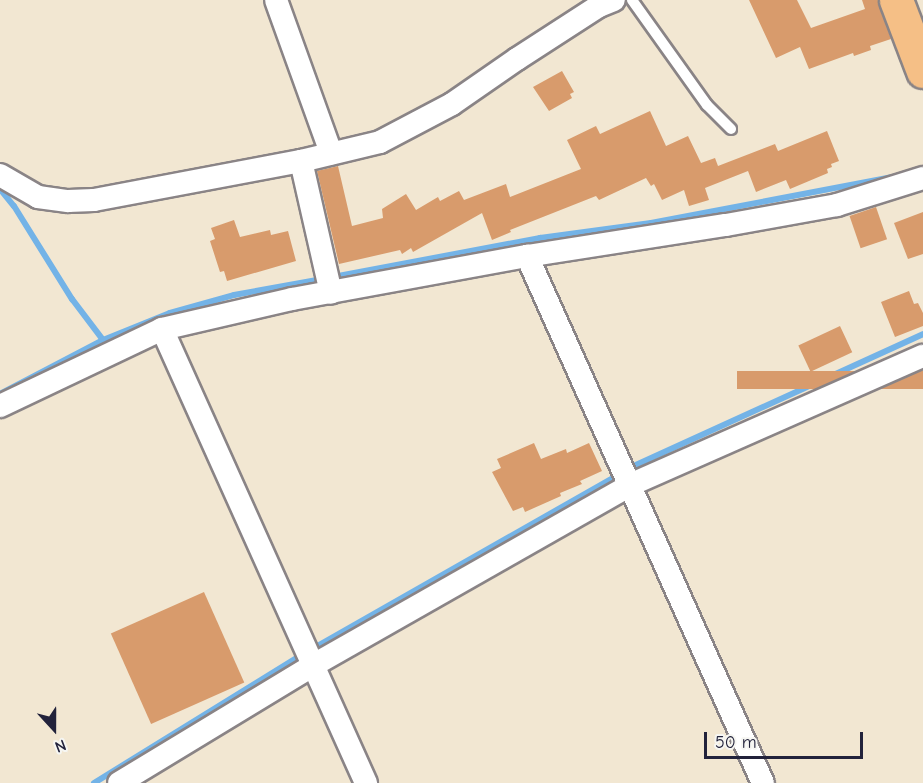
<!DOCTYPE html>
<html>
<head>
<meta charset="utf-8">
<style>
	body { margin:0 }
	#map { position:relative; width:923px; height:783px; overflow:hidden; background:#f2e7d2; font-family:"Comic Neue",sans-serif }
	div>[style] { position:absolute }
	.stream>* { height:6px; margin:-3px; padding:0 3px; transform-origin:3px; border-radius:3px; background:#73b3e7 }
	.building>* { inset:0; background:#d89b6c; transform-origin:0 0 }
	.roads { filter:drop-shadow(2px 0 #8a8486) drop-shadow(-2px 0 #8a8486) drop-shadow(0 2px #8a8486) drop-shadow(0 -2px #8a8486) }
	.lane>* { height:10px; margin:-5px; padding:0 5px; transform-origin:5px; border-radius:5px; background:#fff }
	.street>* { height:22px; margin:-11px; padding:0 11px; transform-origin:11px; border-radius:11px; background:#fff }
	.primary>* { height:33px; margin:-16.5px; padding:0 16.5px; transform-origin:16.5px; border-radius:16.5px; background:#f5bf86 }
	span { translate:-50% -50%; white-space:nowrap; text-align:center; line-height:1.15; -webkit-text-stroke:6px #f6f6f2; paint-order:stroke }
	.north { position:absolute; left:24px; top:699px; width:60px; height:60px; -webkit-text-stroke:4px #f6f6f2; paint-order:stroke; rotate:159deg; font-size:16px; font-weight:700; line-height:24px; text-align:center; color:#22223b }
	.north::after { content:''; display:block; margin:auto; width:21px; height:27px; background:#22223b; clip-path:polygon(50% 0,100% 100%,50% 72%,0 100%) }
	.scale { position:absolute; left:704px; top:732px; width:159px; height:27px; box-sizing:border-box; border:3px solid #22223b; border-top:0; padding-left:8px; font-size:18px; line-height:21px; white-space:nowrap; color:#22223b; -webkit-text-stroke:4px #f6f6f2; paint-order:stroke }
</style>
</head>
<body>
<div id="map">
	<div class="stream">
		<div style="left:0;top:189px;width:22px;rotate:51deg"></div>
		<div style="left:14px;top:206px;width:110px;rotate:58.1deg"></div>
		<div style="left:72px;top:299px;width:51px;rotate:52.9deg"></div>
		<div style="left:333px;top:277px;width:211px;rotate:-10.7deg"></div>
		<div style="left:540px;top:238px;width:112px;rotate:-7.7deg"></div>
		<div style="left:651px;top:223px;width:246px;rotate:-10.8deg"></div>
		<div style="left:0;top:394px;width:116px;rotate:-27.7deg"></div>
		<div style="left:103px;top:340px;width:72px;rotate:-21.9deg"></div>
		<div style="left:170px;top:313px;width:66px;rotate:-15.7deg"></div>
		<div style="left:234px;top:295px;width:90px;rotate:-10.2deg"></div>
		<div style="left:627px;top:469px;width:325px;rotate:-24.5deg"></div>
		<div style="left:312px;top:649px;width:352px;rotate:-29.6deg"></div>
		<div style="left:94px;top:783px;width:246px;rotate:-31.7deg"></div>
	</div>
	<div class="building">
		<div style="clip-path:polygon(749px 0,797px 0,811px 28px,865px 9px,862px 0,878px 0,891px 39px,870px 46px,871px 50px,854px 56px,853px 53px,809px 69px,800px 47px,776px 58px)"></div>
		<div style="clip-path:polygon(562px 71px,574px 92px,570px 94px,572px 98px,549px 111px,533px 87px)"></div>
		<div style="clip-path:polygon(650px 111px,666px 146px,688px 136px,701px 163px,715px 158px,718px 166px,775px 144px,778px 151px,827px 131px,839px 161px,831px 164px,832px 167px,827px 169px,828px 173px,790px 189px,786px 180px,756px 192px,748px 171px,705px 188px,709px 200px,689px 206px,684px 190px,662px 200px,654px 184px,651px 186px,646px 178px,599px 200px,596px 196px,510px 230px,511px 232px,492px 240px,482px 213px,413px 252px,411px 248px,402px 254px,400px 250px,339px 264px,317px 171px,338px 166px,352px 226px,383px 218px,382px 209px,406px 194px,416px 210px,438px 197px,440px 201px,459px 191px,464px 200px,506px 184px,510px 197px,581px 169px,567px 140px,596px 126px,600px 134px)"></div>
		<div style="left:876px;top:207px;width:34px;height:28px;rotate:71deg"></div>
		<div style="clip-path:polygon(923px 212px,923px 254px,908px 259px,894px 223px)"></div>
		<div style="clip-path:polygon(234px 220px,240px 237px,270px 230px,271px 235px,288px 231px,296px 261px,227px 281px,224px 271px,220px 272px,210px 241px,215px 239px,211px 228px)"></div>
		<div style="clip-path:polygon(909px 291px,914px 304px,918px 303px,923px 313px,923px 326px,895px 337px,881px 302px)"></div>
		<div style="left:840px;top:326px;width:29px;height:46px;rotate:65deg"></div>
		<div style="left:923px;top:371px;width:18px;height:186px;rotate:90deg"></div>
		<div style="clip-path:polygon(534px 443px,541px 459px,566px 449px,567px 453px,589px 443px,602px 471px,580px 481px,582px 484px,560px 493px,561px 496px,525px 512px,523px 507px,513px 511px,492px 472px,501px 468px,497px 459px)"></div>
		<div style="left:204px;top:592px;width:99px;height:102px;rotate:66deg"></div>
	</div>
	<div class="roads">
		<div class="lane">
			<div style="left:632px;top:0;width:129px;rotate:54.5deg"></div>
			<div style="left:707px;top:105px;width:34px;rotate:45deg"></div>
		</div>
		<div class="street">
			<div style="left:276px;top:0;width:163px;rotate:70.2deg"></div>
			<div style="left:301px;top:161px;width:135px;rotate:77.2deg"></div>
			<div style="left:0;top:175px;width:44px;rotate:30.1deg"></div>
			<div style="left:38px;top:197px;width:30px;rotate:8deg"></div>
			<div style="left:68px;top:201px;width:26px;rotate:-2deg"></div>
			<div style="left:94px;top:200px;width:211px;rotate:-10.7deg"></div>
			<div style="left:301px;top:161px;width:81px;rotate:-13.5deg"></div>
			<div style="left:380px;top:142px;width:81px;rotate:-27.8deg"></div>
			<div style="left:452px;top:104px;width:79px;rotate:-34.7deg"></div>
			<div style="left:517px;top:59px;width:98px;rotate:-32.9deg"></div>
			<div style="left:599px;top:6px;width:16px;rotate:-22deg"></div>
			<div style="left:527px;top:256px;width:577px;rotate:65.88deg"></div>
			<div style="left:162px;top:329px;width:498px;rotate:65.8deg"></div>
			<div style="left:0;top:406px;width:179px;rotate:-25.4deg"></div>
			<div style="left:162px;top:329px;width:133px;rotate:-13deg"></div>
			<div style="left:292px;top:299px;width:239px;rotate:-10.4deg"></div>
			<div style="left:527px;top:256px;width:201px;rotate:-8.9deg"></div>
			<div style="left:726px;top:225px;width:113px;rotate:-10.2deg"></div>
			<div style="left:837px;top:205px;width:90px;rotate:-17.4deg"></div>
			<div style="left:119px;top:783px;width:226px;rotate:-31.2deg"></div>
			<div style="left:312px;top:666px;width:366px;rotate:-29.6deg"></div>
			<div style="left:630px;top:485px;width:320px;rotate:-23.8deg"></div>
		</div>
		<div class="primary">
			<div style="left:896px;top:0;width:76px;rotate:69.2deg"></div>
		</div>
	</div>
	<div class="north">N</div>
	<div class="scale">50 m</div>
</div>
</body>
</html>
